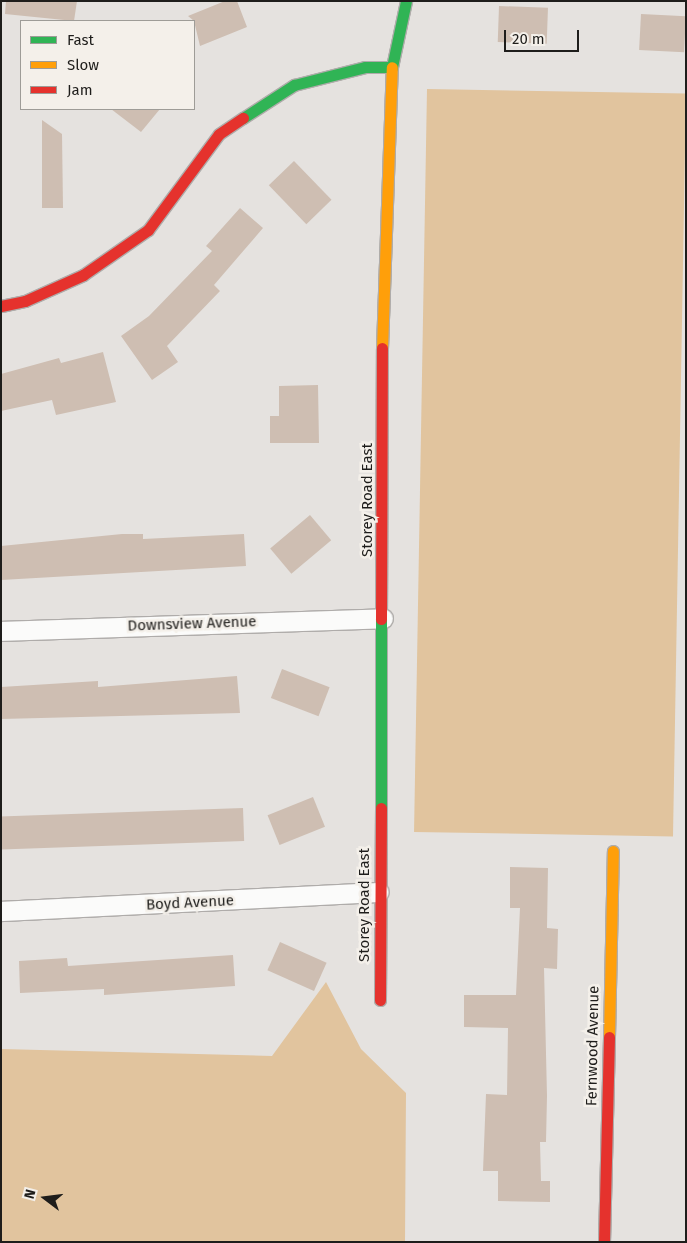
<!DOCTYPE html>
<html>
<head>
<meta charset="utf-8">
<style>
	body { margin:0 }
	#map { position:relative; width:687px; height:1243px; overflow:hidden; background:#e5e2df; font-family:"Fira Sans",sans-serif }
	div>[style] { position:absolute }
	.green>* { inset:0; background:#e1c49e; transform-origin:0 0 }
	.building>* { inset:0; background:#cebeb2; transform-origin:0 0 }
	.roads { filter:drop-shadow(1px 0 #afacaa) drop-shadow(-1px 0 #afacaa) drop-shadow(0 1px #afacaa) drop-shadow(0 -1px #afacaa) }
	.street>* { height:19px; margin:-9.5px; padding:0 9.5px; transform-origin:9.5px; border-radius:9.5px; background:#fbfbfa }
	.fast>* { height:11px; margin:-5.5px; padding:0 5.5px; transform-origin:5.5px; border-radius:5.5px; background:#30b455 }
	.slow>* { height:11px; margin:-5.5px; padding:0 5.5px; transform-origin:5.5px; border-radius:5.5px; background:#ff9f0a }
	.jam>* { height:11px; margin:-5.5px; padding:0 5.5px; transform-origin:5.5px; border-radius:5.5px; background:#e5322d }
	span { translate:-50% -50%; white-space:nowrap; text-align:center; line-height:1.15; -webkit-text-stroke:5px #f4f0ea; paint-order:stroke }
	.street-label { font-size:15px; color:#1e1d1b }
	.frame { position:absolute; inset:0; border:2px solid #1e1d1b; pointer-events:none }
	.legend { position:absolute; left:20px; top:20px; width:175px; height:90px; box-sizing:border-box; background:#f4f0ea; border:1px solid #9e9c97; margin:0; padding:6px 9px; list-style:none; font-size:15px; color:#1e1d1b }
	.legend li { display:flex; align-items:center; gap:10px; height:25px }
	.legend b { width:25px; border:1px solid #9e9c97 }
	.north { position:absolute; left:20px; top:1173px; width:50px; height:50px; -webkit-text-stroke:4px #f4f0ea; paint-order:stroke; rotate:285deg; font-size:14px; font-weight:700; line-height:20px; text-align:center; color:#1e1d1b }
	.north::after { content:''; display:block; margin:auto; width:18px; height:22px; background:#1e1d1b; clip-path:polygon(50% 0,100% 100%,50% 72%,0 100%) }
	.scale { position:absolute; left:504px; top:30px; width:75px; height:22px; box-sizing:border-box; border:2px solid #1e1d1b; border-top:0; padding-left:6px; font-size:15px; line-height:18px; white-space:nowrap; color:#1e1d1b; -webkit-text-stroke:4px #f4f0ea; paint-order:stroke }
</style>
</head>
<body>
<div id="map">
	<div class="green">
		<div style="left:427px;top:89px;width:259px;height:743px;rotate:1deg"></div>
		<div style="clip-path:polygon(326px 982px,361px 1049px,406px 1093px,405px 1242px,1px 1242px,1px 1049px,272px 1056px)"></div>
	</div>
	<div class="building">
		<div style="clip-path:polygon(6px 1px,77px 1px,74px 21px,5px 14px)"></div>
		<div style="clip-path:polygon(225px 1px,237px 1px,247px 27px,200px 46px,194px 21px,188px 16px)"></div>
		<div style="left:499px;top:6px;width:49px;height:36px;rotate:2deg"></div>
		<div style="left:641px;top:14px;width:45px;height:36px;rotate:3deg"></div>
		<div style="clip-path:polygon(111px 109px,160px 109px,141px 132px)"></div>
		<div style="clip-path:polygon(42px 120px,62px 134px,63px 208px,42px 208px)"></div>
		<div style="left:294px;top:161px;width:54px;height:35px;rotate:46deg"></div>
		<div style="clip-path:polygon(240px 208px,263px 228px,214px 285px,220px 291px,167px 346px,178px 362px,152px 380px,121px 336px,149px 316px,212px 251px,206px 246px)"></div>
		<div style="clip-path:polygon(103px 352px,116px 402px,56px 415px,52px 400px,1px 411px,1px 374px,59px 358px,61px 363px)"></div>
		<div style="clip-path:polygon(318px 385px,319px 443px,270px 443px,270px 416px,279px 416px,279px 386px)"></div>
		<div style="left:310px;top:515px;width:33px;height:52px;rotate:50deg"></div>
		<div style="clip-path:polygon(122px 534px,143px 534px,143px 539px,244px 534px,246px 566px,1px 580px,1px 546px)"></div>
		<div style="left:282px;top:669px;width:51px;height:31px;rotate:21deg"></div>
		<div style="clip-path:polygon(237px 676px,240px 713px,1px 719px,1px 687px,98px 681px,98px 687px)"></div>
		<div style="left:313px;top:797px;width:32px;height:49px;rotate:68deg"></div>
		<div style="left:243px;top:808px;width:33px;height:243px;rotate:88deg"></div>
		<div style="clip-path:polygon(510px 867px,548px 868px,547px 928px,558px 929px,557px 969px,544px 968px,547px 1096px,546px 1142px,540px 1142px,541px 1181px,550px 1181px,550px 1202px,498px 1201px,498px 1171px,483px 1171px,486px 1094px,507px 1095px,508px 1028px,464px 1027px,464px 995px,516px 995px,520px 908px,510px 908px)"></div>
		<div style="left:280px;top:942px;width:51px;height:31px;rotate:24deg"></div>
		<div style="clip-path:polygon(233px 955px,235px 986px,104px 995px,104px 989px,20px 993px,19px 961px,67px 958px,68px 966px)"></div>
	</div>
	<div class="roads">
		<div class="street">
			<div style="left:1px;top:631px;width:382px;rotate:-1.9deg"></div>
			<div style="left:1px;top:911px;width:378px;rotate:-2.9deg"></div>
		</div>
		<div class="fast">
			<div style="left:392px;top:67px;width:67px;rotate:-78deg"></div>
			<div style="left:243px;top:118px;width:61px;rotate:-32.9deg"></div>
			<div style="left:294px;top:85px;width:73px;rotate:-14.2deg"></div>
			<div style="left:365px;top:67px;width:27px"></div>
			<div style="left:381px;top:808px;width:189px;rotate:-90deg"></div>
		</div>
		<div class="slow">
			<div style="left:382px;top:348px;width:281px;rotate:-88deg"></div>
			<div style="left:609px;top:1037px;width:186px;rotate:-88.8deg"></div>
		</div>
		<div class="jam">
			<div style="left:1px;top:306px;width:25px;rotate:-12deg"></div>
			<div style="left:25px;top:301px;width:64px;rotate:-24.1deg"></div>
			<div style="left:83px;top:275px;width:79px;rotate:-34.7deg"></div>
			<div style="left:148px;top:230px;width:119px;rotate:-53.5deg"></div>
			<div style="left:219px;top:134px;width:29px;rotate:-34deg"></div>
			<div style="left:381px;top:619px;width:271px;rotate:-89.8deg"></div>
			<div style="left:380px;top:1000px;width:192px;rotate:-89.7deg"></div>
			<div style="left:604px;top:1242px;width:205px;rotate:-88.6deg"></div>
		</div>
	</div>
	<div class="street-label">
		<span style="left:368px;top:500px;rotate:-90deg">Storey Road East</span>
		<span style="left:192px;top:624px;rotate:-2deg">Downsview Avenue</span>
		<span style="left:190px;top:903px;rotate:-3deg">Boyd Avenue</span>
		<span style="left:365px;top:905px;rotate:-90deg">Storey Road East</span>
		<span style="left:593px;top:1046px;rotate:-89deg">Fernwood Avenue</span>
	</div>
	<div class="frame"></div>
	<ul class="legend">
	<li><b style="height:6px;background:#30b455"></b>Fast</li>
	<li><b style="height:6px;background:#ff9f0a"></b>Slow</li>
	<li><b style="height:6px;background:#e5322d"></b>Jam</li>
	</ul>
	<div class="north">N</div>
	<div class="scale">20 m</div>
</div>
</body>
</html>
